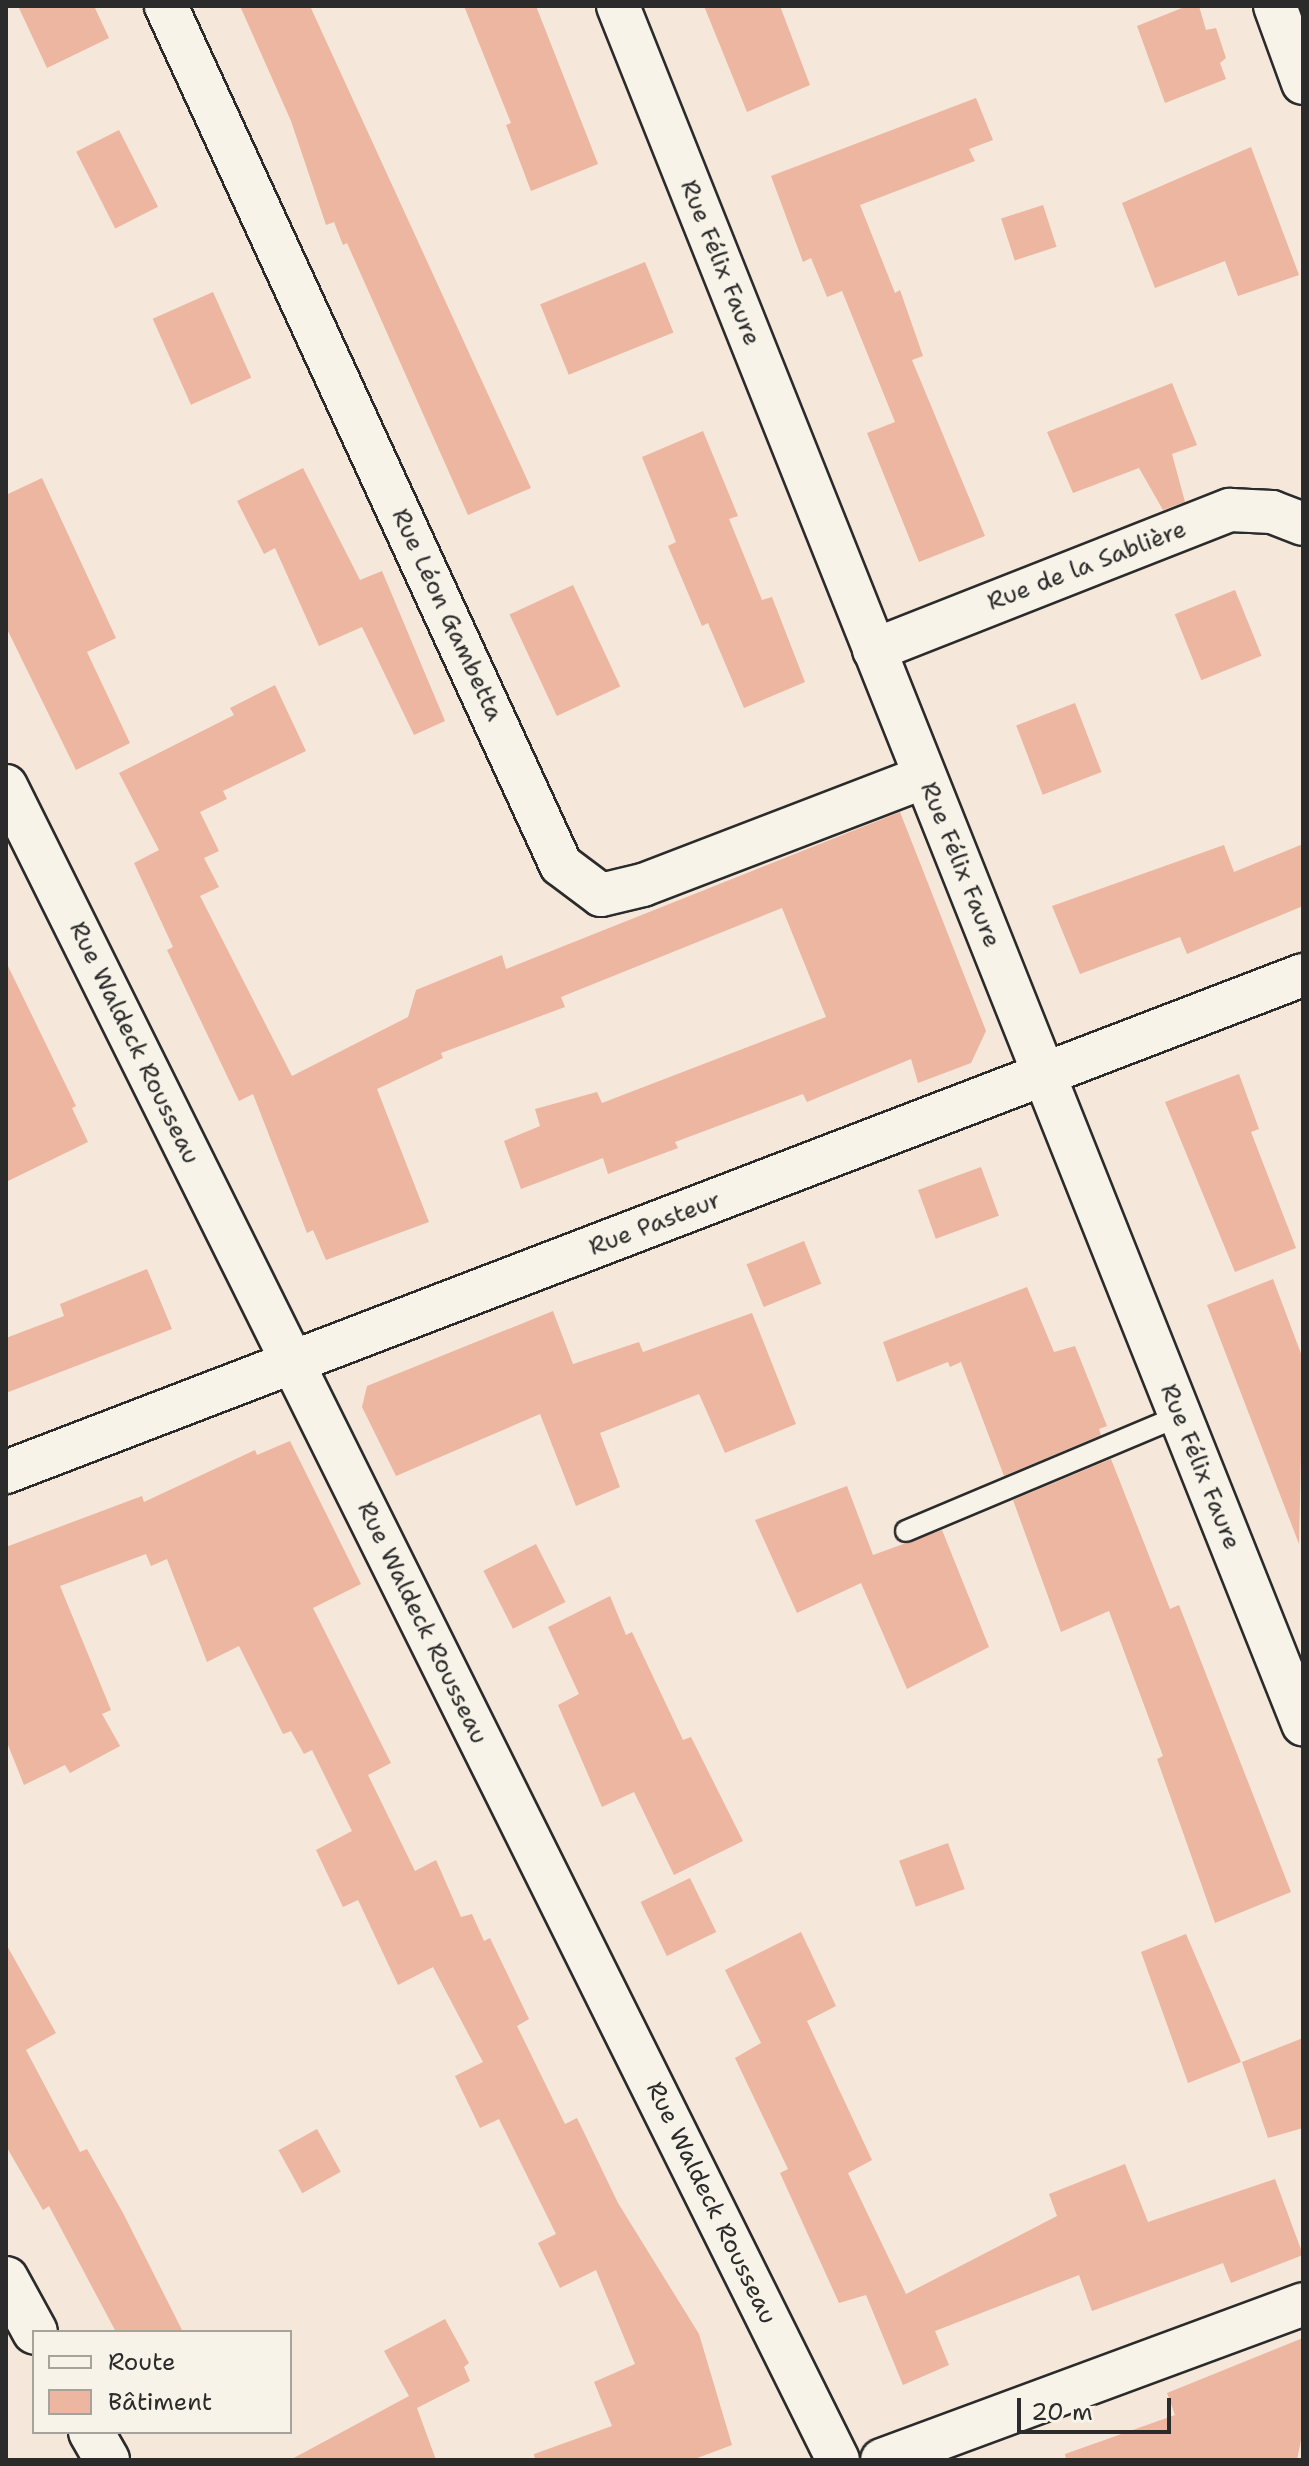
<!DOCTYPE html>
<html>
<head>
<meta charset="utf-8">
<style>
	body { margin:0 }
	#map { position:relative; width:1309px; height:2466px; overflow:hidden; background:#f5e7da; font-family:"Shantell Sans",sans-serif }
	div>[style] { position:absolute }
	.building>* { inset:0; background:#ecb6a1; transform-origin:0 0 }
	.roads { filter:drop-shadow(2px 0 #2b2b2b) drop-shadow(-2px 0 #2b2b2b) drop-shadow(0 2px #2b2b2b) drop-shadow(0 -2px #2b2b2b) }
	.service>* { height:20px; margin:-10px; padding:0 10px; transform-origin:10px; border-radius:10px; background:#f7f3e8 }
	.minor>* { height:42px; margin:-21px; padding:0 21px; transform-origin:21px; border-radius:21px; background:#f7f3e8 }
	.tertiary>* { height:44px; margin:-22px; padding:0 22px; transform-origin:22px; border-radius:22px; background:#f7f3e8 }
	span { translate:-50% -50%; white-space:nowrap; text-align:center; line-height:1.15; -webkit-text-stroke:8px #f7f3e8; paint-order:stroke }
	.street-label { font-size:24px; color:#2b2b2b }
	.frame { position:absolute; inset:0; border:8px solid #2b2b2b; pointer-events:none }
	.legend { position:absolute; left:32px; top:2330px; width:260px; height:104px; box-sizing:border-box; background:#f7f3e8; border:2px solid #a5a39c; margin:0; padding:10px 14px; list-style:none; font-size:24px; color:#2b2b2b }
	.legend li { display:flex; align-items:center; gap:16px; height:40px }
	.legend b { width:40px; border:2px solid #a5a39c }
	.scale { position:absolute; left:1017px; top:2398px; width:154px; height:36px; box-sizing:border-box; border:4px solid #2b2b2b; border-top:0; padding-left:10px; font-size:24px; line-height:28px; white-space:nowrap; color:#2b2b2b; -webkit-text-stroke:6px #f7f3e8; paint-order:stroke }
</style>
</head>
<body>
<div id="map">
	<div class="building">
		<div style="clip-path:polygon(18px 6px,94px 6px,109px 38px,47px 68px)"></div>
		<div style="clip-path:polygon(240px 6px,310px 6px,531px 488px,468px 515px,347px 243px,343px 245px,334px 222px,326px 225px,291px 121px)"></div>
		<div style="clip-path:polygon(464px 6px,536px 6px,598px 164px,531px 191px,506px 125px,511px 123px)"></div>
		<div style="clip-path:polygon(704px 6px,780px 6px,810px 85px,747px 112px)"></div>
		<div style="clip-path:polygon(1187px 6px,1199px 6px,1206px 30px,1216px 28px,1226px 58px,1220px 63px,1226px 79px,1165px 103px,1137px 26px)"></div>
		<div style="clip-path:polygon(976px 98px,993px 140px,969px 149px,975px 161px,860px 205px,895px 293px,900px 290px,923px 356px,912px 360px,985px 536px,919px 562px,867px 433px,895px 422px,842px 291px,827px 297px,811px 258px,803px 262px,771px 176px)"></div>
		<div style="left:119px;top:130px;width:86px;height:48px;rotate:63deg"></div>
		<div style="clip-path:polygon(1251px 147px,1299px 275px,1238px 296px,1225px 261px,1155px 288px,1122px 203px)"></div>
		<div style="left:1043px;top:205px;width:44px;height:44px;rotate:72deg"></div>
		<div style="left:645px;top:262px;width:76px;height:113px;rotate:68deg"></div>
		<div style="left:213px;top:292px;width:94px;height:66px;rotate:66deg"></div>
		<div style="clip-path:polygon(1172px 383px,1197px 445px,1172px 454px,1185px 502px,1163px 510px,1139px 468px,1073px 493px,1047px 432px)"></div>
		<div style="clip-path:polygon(703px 431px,738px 516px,729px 519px,747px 563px,762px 600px,772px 597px,805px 682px,744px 708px,708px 623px,702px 626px,668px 546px,676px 542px,642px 457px)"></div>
		<div style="clip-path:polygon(303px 468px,360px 580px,382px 571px,445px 721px,414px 735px,362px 627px,319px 646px,275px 548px,264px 554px,237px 501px)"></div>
		<div style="clip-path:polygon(42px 478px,116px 638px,87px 652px,130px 743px,76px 770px,6px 627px,6px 495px)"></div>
		<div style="left:573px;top:585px;width:112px;height:70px;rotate:65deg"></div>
		<div style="left:1235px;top:590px;width:71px;height:65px;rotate:68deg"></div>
		<div style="clip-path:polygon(275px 685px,306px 751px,223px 791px,227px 799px,200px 812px,219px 851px,204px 858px,219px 887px,200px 896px,292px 1076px,408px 1017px,416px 990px,502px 955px,506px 969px,900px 812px,986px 1031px,971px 1063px,918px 1083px,911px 1059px,807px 1102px,803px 1094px,675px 1142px,678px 1148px,608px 1174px,603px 1158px,521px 1189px,504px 1141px,540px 1126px,535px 1109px,597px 1092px,602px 1103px,826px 1017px,782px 908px,561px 997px,565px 1007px,441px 1053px,443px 1058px,377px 1089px,429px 1222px,326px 1260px,313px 1230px,307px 1233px,253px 1094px,239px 1101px,167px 950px,173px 947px,134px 863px,159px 850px,119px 773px,234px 715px,230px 708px)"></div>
		<div style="left:1075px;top:703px;width:74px;height:63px;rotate:69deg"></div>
		<div style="clip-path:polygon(1303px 844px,1303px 906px,1187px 954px,1180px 937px,1080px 974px,1052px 906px,1224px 845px,1234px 872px)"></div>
		<div style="clip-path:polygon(6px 962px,76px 1106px,72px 1108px,88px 1142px,6px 1182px)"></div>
		<div style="clip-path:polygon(1239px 1074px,1259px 1129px,1251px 1132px,1296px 1248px,1235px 1272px,1165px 1102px)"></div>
		<div style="left:981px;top:1167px;width:52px;height:67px;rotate:70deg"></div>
		<div style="left:804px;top:1241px;width:46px;height:62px;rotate:68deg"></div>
		<div style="clip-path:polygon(147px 1269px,172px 1329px,6px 1393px,6px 1338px,64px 1316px,60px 1304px)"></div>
		<div style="clip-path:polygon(1273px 1279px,1303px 1359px,1299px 1544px,1207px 1305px)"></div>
		<div style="clip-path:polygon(1027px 1287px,1054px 1352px,1075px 1346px,1107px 1426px,1099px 1429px,1101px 1435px,1004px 1476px,961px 1362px,950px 1367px,948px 1362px,897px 1382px,883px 1342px)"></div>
		<div style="clip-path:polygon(553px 1311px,573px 1364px,639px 1342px,643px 1352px,752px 1313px,796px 1424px,725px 1453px,699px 1394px,600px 1433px,620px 1487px,576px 1506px,540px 1414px,396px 1476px,362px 1407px,367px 1386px)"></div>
		<div style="clip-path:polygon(290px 1441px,361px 1584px,313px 1608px,391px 1763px,368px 1775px,415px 1871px,436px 1860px,461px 1917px,472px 1914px,484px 1941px,490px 1938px,529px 2019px,517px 2026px,565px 2124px,577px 2118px,618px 2203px,699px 2334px,732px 2445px,692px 2460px,535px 2460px,534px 2454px,612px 2426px,594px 2382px,635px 2364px,596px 2270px,560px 2288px,538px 2243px,556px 2234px,499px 2119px,480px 2128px,455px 2076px,483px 2062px,433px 1967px,398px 1985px,358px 1900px,343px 1907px,316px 1850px,352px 1831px,312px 1750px,304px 1754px,291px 1731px,283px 1734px,239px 1646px,207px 1662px,167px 1559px,151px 1566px,146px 1554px,60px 1586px,111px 1710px,102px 1714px,120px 1746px,70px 1773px,65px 1765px,24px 1785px,6px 1740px,6px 1547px,142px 1496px,144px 1502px,255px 1450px,257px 1455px)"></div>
		<div style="clip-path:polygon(1111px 1459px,1170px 1609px,1179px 1605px,1291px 1892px,1215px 1923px,1157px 1759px,1163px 1756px,1109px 1611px,1061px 1632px,1013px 1500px)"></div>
		<div style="clip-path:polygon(847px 1486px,873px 1555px,942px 1530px,989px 1647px,907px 1689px,861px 1583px,797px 1613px,755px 1520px)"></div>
		<div style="left:536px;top:1544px;width:65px;height:59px;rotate:63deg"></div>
		<div style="clip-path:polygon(610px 1596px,626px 1635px,632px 1632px,683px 1740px,691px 1737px,743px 1841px,674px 1875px,634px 1792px,602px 1807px,558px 1705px,579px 1694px,548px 1627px)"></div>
		<div style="left:948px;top:1843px;width:49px;height:52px;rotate:70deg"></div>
		<div style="left:690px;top:1878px;width:60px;height:55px;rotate:64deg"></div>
		<div style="clip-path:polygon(801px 1932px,836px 2006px,807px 2021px,872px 2160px,848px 2173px,906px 2294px,1057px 2216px,1049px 2194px,1125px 2164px,1148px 2222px,1275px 2179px,1303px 2255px,1231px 2283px,1223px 2263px,1092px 2311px,1079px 2275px,935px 2331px,949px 2365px,903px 2385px,866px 2295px,839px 2303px,780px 2173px,788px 2169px,735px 2058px,761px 2043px,725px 1970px)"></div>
		<div style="clip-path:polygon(1186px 1934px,1241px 2062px,1188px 2083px,1141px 1952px)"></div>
		<div style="clip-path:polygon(6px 1944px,56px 2033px,26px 2050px,80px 2152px,87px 2149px,123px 2213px,183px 2332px,116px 2332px,49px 2206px,43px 2210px,6px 2146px)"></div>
		<div style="clip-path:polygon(1303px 2038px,1303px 2128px,1268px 2138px,1242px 2062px)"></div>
		<div style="left:317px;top:2129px;width:49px;height:44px;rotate:61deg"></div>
		<div style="clip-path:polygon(445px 2319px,469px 2363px,464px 2367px,470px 2381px,417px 2408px,436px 2460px,290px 2460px,409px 2396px,384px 2351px)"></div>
		<div style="clip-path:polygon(1303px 2338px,1303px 2430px,1297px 2460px,1066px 2460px,1065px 2454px,1175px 2415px,1167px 2393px)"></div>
	</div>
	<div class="roads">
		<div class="service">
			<div style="left:906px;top:1531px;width:297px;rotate:-22.8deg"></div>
		</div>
		<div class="minor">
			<div style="left:166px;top:6px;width:945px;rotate:65.31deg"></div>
			<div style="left:561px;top:865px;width:50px;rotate:36.9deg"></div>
			<div style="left:601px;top:895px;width:43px;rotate:-13.4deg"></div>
			<div style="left:643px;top:885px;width:301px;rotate:-21deg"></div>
			<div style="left:618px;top:6px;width:1850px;rotate:68.26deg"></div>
			<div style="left:1275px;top:6px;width:82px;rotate:70deg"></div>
			<div style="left:874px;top:650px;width:383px;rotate:-21.5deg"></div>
			<div style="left:1230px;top:510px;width:42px;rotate:2.7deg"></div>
			<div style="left:1272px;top:512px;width:33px;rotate:21deg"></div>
			<div style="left:6px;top:786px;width:1869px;rotate:63.57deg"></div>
			<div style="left:6px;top:1472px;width:1389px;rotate:-20.97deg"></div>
			<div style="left:882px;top:2460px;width:449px;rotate:-20.3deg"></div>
		</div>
		<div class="tertiary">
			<div style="left:6px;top:2279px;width:60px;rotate:61.3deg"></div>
			<div style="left:91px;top:2432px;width:32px;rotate:60deg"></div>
		</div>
	</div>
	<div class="street-label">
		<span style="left:720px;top:263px;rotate:68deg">Rue Félix Faure</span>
		<span style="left:1087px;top:566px;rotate:-21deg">Rue de la Sablière</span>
		<span style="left:447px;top:615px;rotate:65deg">Rue Léon Gambetta</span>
		<span style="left:960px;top:865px;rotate:68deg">Rue Félix Faure</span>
		<span style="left:134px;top:1043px;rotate:64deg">Rue Waldeck Rousseau</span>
		<span style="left:655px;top:1224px;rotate:-21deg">Rue Pasteur</span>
		<span style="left:1200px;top:1467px;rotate:68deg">Rue Félix Faure</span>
		<span style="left:422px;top:1623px;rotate:64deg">Rue Waldeck Rousseau</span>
		<span style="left:711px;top:2203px;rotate:64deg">Rue Waldeck Rousseau</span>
	</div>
	<div class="frame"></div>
	<ul class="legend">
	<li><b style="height:10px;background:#f7f3e8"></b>Route</li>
	<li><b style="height:22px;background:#ecb6a1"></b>Bâtiment</li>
	</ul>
	<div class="scale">20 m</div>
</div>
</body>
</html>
